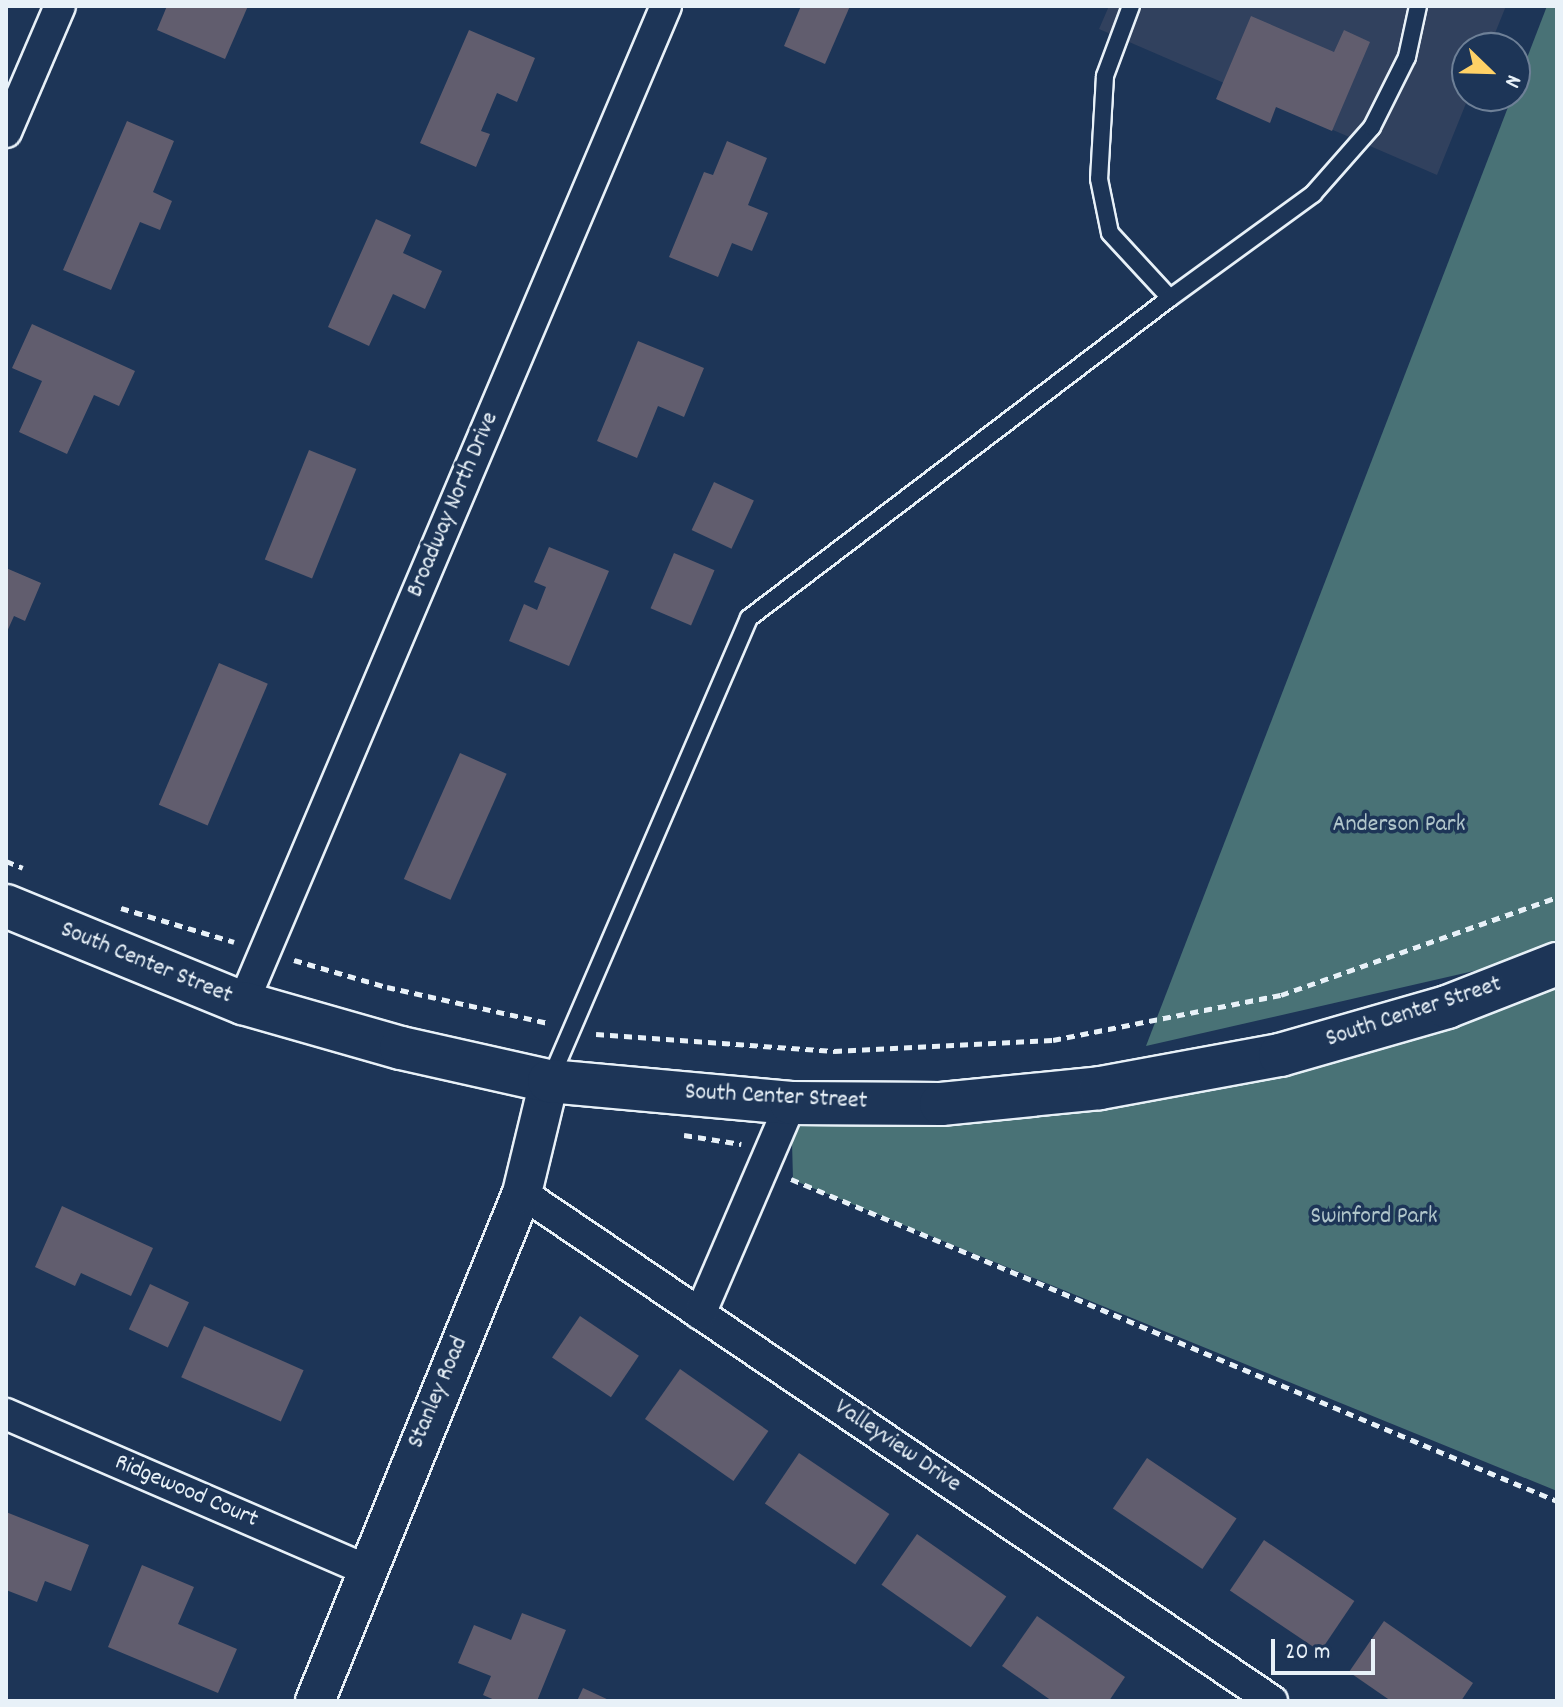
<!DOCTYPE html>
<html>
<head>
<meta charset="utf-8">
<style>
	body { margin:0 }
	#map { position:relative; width:1563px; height:1707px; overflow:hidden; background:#1d3557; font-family:Dekko,sans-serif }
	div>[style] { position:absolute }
	.built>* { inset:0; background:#31415e }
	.green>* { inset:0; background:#497276 }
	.building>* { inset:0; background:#615d6e; transform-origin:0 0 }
	.path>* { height:5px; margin-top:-2.5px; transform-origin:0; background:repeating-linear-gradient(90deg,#e8f1f8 0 8px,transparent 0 14px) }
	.roads { filter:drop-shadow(2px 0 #e8f1f8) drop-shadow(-2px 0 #e8f1f8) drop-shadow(0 2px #e8f1f8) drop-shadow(0 -2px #e8f1f8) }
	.service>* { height:16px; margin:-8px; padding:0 8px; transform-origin:8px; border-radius:8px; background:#1d3557 }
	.minor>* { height:30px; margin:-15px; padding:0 15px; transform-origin:15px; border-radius:15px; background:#1d3557 }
	.tertiary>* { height:38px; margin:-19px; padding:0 19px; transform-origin:19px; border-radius:19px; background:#1d3557 }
	.secondary>* { height:42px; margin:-21px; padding:0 21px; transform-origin:21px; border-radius:21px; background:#1d3557 }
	span { translate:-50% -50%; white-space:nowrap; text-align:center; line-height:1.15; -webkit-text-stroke:7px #1d3557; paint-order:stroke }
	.street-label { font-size:24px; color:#e8f1f8 }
	.park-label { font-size:24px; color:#b0c5ca }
	.frame { position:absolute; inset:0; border:8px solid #e8f1f8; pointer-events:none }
	.north { position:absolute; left:1451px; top:32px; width:80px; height:80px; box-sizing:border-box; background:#1d3557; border:2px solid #6e8097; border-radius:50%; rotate:113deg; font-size:22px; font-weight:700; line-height:32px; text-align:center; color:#e8f1f8 }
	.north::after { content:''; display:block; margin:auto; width:28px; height:36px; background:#ffd166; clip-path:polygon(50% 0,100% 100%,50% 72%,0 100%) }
	.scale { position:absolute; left:1271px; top:1639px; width:104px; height:36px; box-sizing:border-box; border:4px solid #e8f1f8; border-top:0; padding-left:10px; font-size:24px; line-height:28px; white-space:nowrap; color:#e8f1f8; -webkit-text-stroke:6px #1d3557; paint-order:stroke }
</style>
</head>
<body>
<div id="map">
	<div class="built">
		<div style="clip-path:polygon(1109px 6px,1506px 6px,1489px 48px,1467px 48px,1469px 96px,1437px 175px,1099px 29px)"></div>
	</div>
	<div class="green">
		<div style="clip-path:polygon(1547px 6px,1557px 6px,1557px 952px,1146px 1046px)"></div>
		<div style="clip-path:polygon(1557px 964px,1557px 1491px,793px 1180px,791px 1103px,1100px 1088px)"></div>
	</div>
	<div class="building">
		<div style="clip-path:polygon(167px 6px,248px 6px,225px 59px,157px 30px)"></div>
		<div style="clip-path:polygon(801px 6px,850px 6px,825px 64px,784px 46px)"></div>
		<div style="clip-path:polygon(1251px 16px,1334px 52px,1344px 30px,1370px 42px,1332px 131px,1276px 107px,1270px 123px,1216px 99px)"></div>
		<div style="clip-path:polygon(469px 30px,535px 58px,517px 102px,497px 93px,481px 131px,490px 134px,476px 167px,420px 143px)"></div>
		<div style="clip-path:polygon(127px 121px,174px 141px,153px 192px,172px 201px,160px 230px,140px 222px,111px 290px,63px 270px)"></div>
		<div style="clip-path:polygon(727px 141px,767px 158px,748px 205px,768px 213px,752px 251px,732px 243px,718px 277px,669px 257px,704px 172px,713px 175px)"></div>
		<div style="clip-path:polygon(376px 219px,411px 235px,403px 253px,442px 271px,425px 309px,393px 294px,369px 346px,328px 327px)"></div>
		<div style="clip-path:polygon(32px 324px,135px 371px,119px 406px,94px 395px,67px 454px,19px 432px,42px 381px,12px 368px)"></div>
		<div style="clip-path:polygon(638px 341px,704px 368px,684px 417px,658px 406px,637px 458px,597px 441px)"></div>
		<div style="left:309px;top:450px;width:51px;height:118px;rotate:22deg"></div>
		<div style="left:714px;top:482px;width:44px;height:53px;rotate:25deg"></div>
		<div style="clip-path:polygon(549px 547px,609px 571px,569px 666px,509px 641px,524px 604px,537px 610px,546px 587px,534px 582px)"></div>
		<div style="left:674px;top:553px;width:44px;height:60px;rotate:23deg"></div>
		<div style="clip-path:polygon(6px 568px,41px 583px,25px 621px,14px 616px,6px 634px)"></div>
		<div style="left:219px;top:663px;width:53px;height:154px;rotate:23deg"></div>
		<div style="left:460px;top:753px;width:51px;height:138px;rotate:24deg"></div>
		<div style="clip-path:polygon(62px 1206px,153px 1248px,131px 1296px,81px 1273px,75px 1286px,35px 1267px)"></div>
		<div style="left:150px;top:1284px;width:43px;height:50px;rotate:25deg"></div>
		<div style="left:580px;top:1316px;width:71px;height:50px;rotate:34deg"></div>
		<div style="left:204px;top:1326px;width:109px;height:56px;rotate:24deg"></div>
		<div style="left:680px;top:1369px;width:108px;height:61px;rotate:35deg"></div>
		<div style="left:799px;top:1453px;width:109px;height:61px;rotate:34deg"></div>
		<div style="left:1147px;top:1458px;width:108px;height:61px;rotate:34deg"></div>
		<div style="clip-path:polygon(6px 1512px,89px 1545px,71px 1591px,45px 1581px,37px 1602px,6px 1590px)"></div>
		<div style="left:917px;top:1534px;width:109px;height:62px;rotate:35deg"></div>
		<div style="left:1264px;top:1540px;width:109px;height:61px;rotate:34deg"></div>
		<div style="clip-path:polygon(142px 1565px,194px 1587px,178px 1624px,237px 1649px,218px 1693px,108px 1647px)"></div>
		<div style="clip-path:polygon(522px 1613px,566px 1630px,537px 1701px,497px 1701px,483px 1695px,491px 1676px,458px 1663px,474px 1625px,511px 1640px)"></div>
		<div style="clip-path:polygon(1037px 1616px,1125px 1677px,1109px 1701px,1052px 1701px,1002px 1666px)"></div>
		<div style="clip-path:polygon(1384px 1621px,1473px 1683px,1461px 1701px,1391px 1701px,1349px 1672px)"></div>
		<div style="clip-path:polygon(583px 1688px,611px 1701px,577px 1701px)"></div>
	</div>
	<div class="path">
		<div style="left:6px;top:861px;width:18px;rotate:22deg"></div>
		<div style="left:121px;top:908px;width:118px;rotate:16.7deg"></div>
		<div style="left:294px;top:960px;width:97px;rotate:16.2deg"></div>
		<div style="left:387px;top:987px;width:165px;rotate:12.6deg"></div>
		<div style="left:596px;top:1034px;width:239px;rotate:4.1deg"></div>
		<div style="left:834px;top:1051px;width:219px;rotate:-2.9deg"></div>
		<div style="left:1053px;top:1040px;width:232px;rotate:-11.2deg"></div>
		<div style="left:1281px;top:995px;width:293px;rotate:-19.5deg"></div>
		<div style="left:684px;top:1135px;width:58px;rotate:9deg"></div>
		<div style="left:791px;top:1179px;width:831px;rotate:22.8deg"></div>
	</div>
	<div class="roads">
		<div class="service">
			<div style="left:1131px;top:6px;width:75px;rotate:110.4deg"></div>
			<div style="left:1105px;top:76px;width:103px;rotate:93.3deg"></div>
			<div style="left:1099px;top:179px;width:55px;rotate:78.5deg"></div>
			<div style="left:1110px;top:233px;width:88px;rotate:47.3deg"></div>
			<div style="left:1170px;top:298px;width:177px;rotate:-36deg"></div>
			<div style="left:1313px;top:194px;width:89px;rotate:-48.6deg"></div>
			<div style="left:1372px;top:127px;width:78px;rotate:-63.4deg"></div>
			<div style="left:1407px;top:57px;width:52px;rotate:-77.8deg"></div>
			<div style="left:550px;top:1080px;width:503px;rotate:-66.7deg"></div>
			<div style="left:749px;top:618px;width:529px;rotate:-37.24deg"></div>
		</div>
		<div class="minor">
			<div style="left:6px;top:132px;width:137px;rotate:-66.8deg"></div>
			<div style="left:243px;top:1003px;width:1083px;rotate:-67.01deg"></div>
			<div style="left:522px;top:1193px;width:906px;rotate:34.11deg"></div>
			<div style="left:700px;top:1314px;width:230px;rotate:-66.7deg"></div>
			<div style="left:6px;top:1414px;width:391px;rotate:23.4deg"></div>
		</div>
		<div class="tertiary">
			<div style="left:315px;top:1701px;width:549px;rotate:-67.83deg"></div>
			<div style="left:522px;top:1193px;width:115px;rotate:-76.4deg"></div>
		</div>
		<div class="secondary">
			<div style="left:6px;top:906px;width:256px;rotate:22.3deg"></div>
			<div style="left:243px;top:1003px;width:164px;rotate:15.9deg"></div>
			<div style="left:401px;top:1048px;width:152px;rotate:12.6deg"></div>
			<div style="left:549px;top:1081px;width:243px;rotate:5.2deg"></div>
			<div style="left:791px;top:1103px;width:150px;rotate:0.4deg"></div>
			<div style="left:941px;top:1104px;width:160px;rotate:-5.7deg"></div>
			<div style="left:1100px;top:1088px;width:183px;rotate:-10.4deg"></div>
			<div style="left:1280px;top:1055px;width:174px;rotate:-16deg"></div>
			<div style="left:1447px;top:1007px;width:118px;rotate:-21.4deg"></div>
		</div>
	</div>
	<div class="street-label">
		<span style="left:454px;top:505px;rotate:-67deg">Broadway North Drive</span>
		<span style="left:146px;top:964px;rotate:22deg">South Center Street</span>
		<span style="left:1414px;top:1013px;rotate:-18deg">South Center Street</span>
		<span style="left:776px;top:1098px;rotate:3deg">South Center Street</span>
		<span style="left:439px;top:1393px;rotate:-67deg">Stanley Road</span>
		<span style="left:897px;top:1447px;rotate:34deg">Valleyview Drive</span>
		<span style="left:186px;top:1492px;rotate:23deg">Ridgewood Court</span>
	</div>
	<div class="park-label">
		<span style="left:1399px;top:826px">Anderson Park</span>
		<span style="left:1374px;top:1218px">Swinford Park</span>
	</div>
	<div class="frame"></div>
	<div class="north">N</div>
	<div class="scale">20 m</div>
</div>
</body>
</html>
